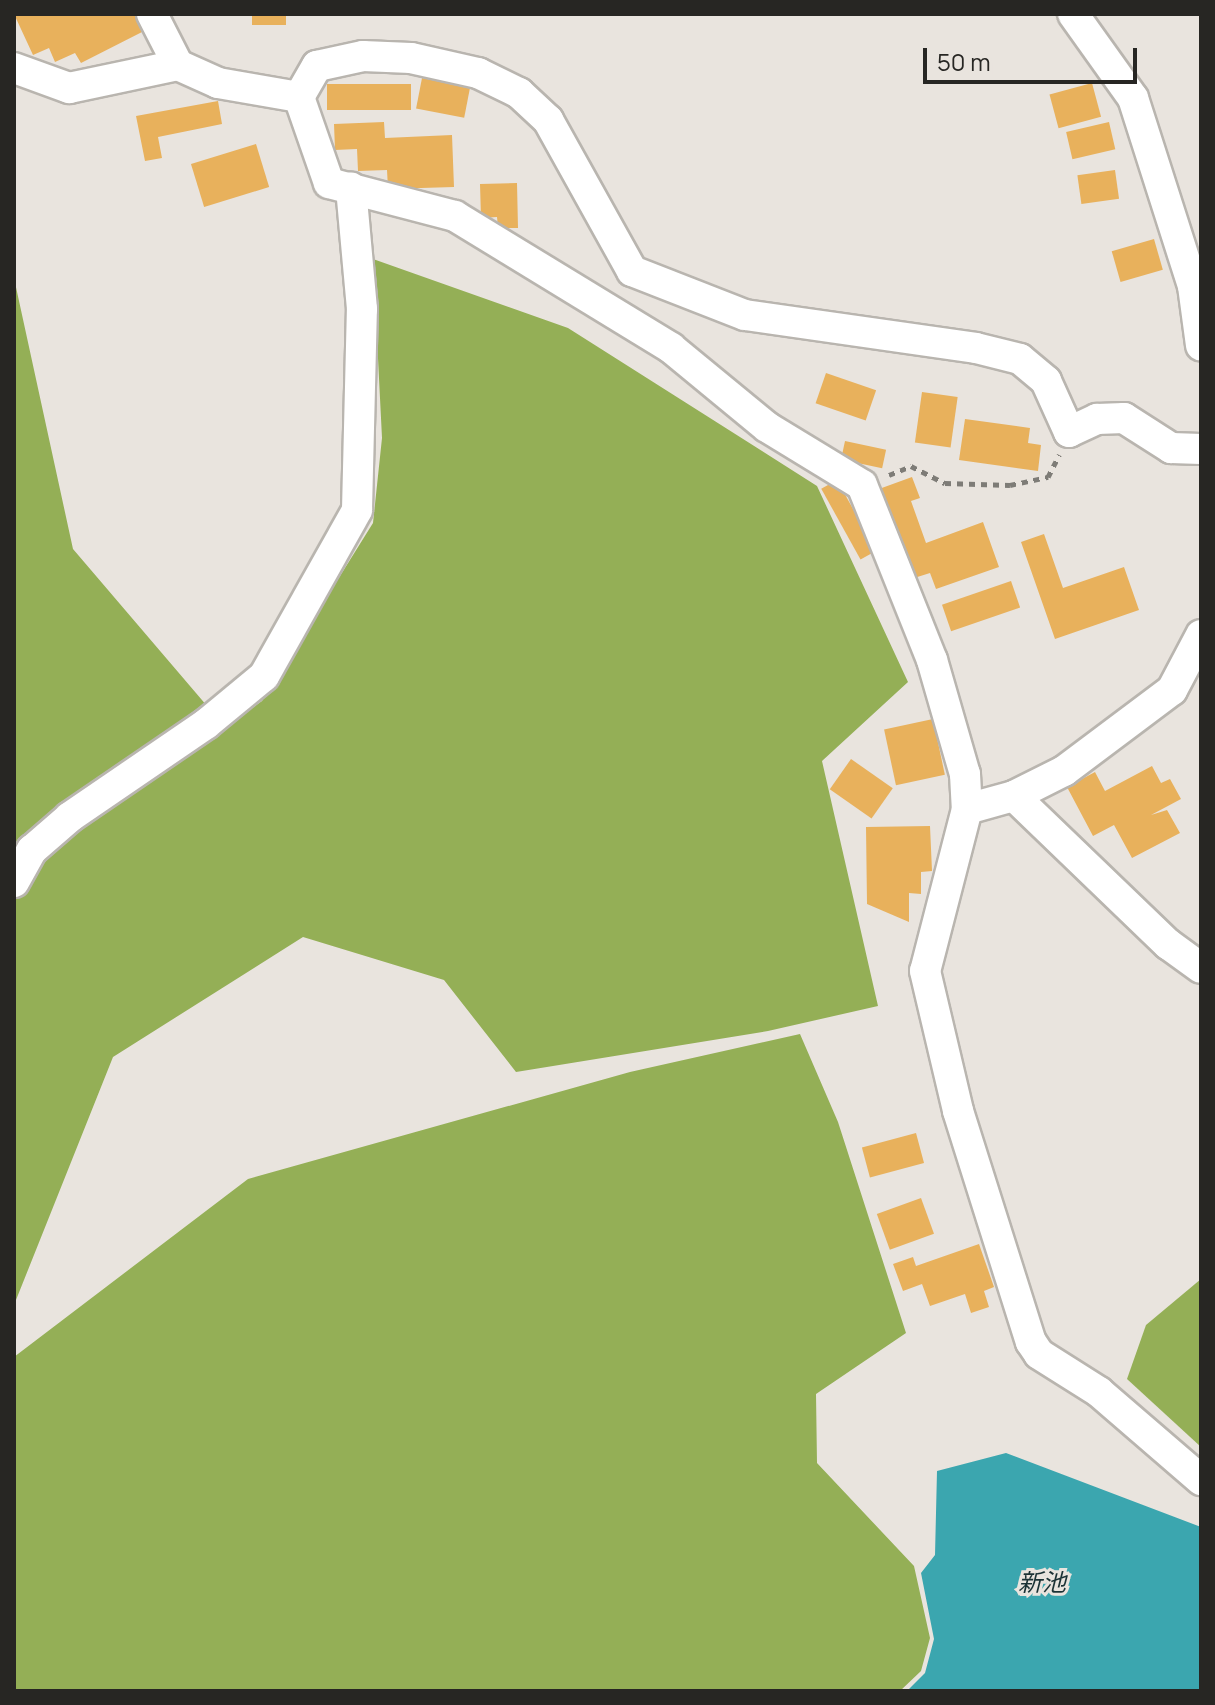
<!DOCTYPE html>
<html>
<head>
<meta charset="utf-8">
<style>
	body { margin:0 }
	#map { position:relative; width:1215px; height:1705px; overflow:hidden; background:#e9e4de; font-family:Manrope,"Noto Sans JP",sans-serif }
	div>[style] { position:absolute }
	.forest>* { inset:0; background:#94af56 }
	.water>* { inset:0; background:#3ba6af }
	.building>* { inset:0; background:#e8b15c; transform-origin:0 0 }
	.path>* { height:5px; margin-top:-2.5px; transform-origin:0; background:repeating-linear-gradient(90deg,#7e7c77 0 6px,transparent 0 12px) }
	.roads { filter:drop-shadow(2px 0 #b9b5af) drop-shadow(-2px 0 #b9b5af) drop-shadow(0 2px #b9b5af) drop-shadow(0 -2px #b9b5af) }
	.minor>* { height:30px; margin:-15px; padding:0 15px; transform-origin:15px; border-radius:15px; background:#fff }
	span { translate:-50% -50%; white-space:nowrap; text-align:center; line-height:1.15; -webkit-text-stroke:6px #e9e4de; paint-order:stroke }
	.water-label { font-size:24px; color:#1b3235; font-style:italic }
	.frame { position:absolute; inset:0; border:16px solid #272623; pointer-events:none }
	.scale { position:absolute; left:923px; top:48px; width:214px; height:36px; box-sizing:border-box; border:4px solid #272623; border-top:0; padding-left:10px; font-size:24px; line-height:28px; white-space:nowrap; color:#272623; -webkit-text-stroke:6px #e9e4de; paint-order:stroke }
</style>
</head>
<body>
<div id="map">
	<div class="forest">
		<div style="clip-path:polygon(373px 259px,568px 328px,817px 486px,908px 682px,822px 761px,878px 1006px,768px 1031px,516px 1072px,444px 980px,303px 937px,113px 1057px,14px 1305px,14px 278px,73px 549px,225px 727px,262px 701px,373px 523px,382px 438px)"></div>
		<div style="clip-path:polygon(800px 1034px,838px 1122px,906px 1333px,816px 1394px,817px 1463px,914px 1566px,930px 1638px,921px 1671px,900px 1691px,14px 1691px,14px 1357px,248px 1179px,630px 1072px)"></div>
		<div style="clip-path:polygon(1201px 1279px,1201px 1447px,1127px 1379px,1146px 1325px)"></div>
	</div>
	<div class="water">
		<div style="clip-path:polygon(1006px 1453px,1201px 1527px,1201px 1691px,907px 1691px,925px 1673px,934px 1639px,921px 1573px,935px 1555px,937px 1471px)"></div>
	</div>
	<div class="building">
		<div style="clip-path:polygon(14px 14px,136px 14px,144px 31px,81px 63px,75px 53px,55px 62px,49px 48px,33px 55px)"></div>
		<div style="left:252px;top:14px;width:34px;height:11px"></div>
		<div style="left:422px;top:78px;width:49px;height:31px;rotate:11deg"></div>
		<div style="left:1092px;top:83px;width:35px;height:44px;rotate:75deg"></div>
		<div style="left:411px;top:84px;width:26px;height:84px;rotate:90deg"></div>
		<div style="clip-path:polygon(218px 101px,222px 124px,158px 137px,162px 158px,145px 161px,136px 116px)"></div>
		<div style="clip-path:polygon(384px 122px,385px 138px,452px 135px,454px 187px,388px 189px,387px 170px,358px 171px,357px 149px,335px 150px,334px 124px)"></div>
		<div style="left:1109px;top:122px;width:28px;height:44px;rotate:77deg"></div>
		<div style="left:256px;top:144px;width:45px;height:68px;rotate:73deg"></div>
		<div style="left:1115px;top:170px;width:29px;height:38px;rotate:82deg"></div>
		<div style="clip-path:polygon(517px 183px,518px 228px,498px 228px,497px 217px,481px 218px,480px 184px)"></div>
		<div style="left:1154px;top:239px;width:32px;height:44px;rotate:74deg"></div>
		<div style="left:826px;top:373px;width:53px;height:32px;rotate:19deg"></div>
		<div style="left:922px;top:392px;width:36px;height:51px;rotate:8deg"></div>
		<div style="clip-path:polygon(965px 419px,1030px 428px,1028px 443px,1041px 445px,1038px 471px,959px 460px)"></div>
		<div style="left:845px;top:441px;width:42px;height:19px;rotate:12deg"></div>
		<div style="clip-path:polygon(912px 477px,920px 498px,911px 501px,926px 543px,983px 522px,999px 567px,936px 589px,930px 573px,911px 579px,879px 489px)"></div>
		<div style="left:837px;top:480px;width:81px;height:18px;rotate:61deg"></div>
		<div style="clip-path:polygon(1044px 534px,1063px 588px,1124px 567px,1139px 610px,1055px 639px,1021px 542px)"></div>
		<div style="left:1011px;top:581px;width:28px;height:73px;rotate:71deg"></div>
		<div style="left:933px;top:719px;width:57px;height:50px;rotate:78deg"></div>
		<div style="left:851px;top:759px;width:51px;height:37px;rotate:35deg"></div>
		<div style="clip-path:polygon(1152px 766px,1161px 783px,1170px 779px,1181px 799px,1151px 815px,1167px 810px,1180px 833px,1132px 858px,1114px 825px,1093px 836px,1067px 787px,1095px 772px,1105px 791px)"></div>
		<div style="clip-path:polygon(930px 826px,932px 871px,921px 872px,921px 894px,909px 893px,909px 922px,867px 904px,866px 827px)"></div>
		<div style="left:916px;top:1133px;width:31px;height:56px;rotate:75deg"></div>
		<div style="left:921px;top:1198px;width:38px;height:47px;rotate:70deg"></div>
		<div style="clip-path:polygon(979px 1244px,994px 1287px,984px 1291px,989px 1307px,971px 1313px,965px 1294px,930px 1306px,922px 1284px,903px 1291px,893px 1264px,913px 1257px,916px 1266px)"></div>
	</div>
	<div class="path">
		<div style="left:889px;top:475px;width:24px;rotate:-22deg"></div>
		<div style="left:911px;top:466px;width:38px;rotate:27deg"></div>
		<div style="left:945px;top:483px;width:65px;rotate:1.8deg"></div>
		<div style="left:1010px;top:485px;width:39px;rotate:-12deg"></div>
		<div style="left:1048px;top:477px;width:25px;rotate:-63deg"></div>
	</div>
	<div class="roads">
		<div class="minor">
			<div style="left:152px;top:14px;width:57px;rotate:63deg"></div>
			<div style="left:178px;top:65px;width:44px;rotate:24.2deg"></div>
			<div style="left:218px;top:83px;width:82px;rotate:9.8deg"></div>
			<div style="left:299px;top:97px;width:91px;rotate:70.8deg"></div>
			<div style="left:329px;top:183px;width:130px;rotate:14.7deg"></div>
			<div style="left:455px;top:216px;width:253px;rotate:31.4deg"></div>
			<div style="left:671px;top:348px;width:124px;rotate:39.5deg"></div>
			<div style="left:767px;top:427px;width:111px;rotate:31.4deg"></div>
			<div style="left:862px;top:485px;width:188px;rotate:68.2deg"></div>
			<div style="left:932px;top:660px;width:119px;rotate:73.9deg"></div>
			<div style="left:965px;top:774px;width:35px;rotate:87deg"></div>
			<div style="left:967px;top:809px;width:167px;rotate:104.5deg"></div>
			<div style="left:925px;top:971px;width:144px;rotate:76.7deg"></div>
			<div style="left:958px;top:1111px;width:242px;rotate:72.5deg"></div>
			<div style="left:1031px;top:1342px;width:14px;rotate:56deg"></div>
			<div style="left:1039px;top:1354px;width:71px;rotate:32.3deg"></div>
			<div style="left:1099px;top:1392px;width:135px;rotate:40.8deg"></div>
			<div style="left:1073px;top:14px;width:103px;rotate:54.5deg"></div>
			<div style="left:1133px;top:98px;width:197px;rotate:72.3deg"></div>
			<div style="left:1193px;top:286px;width:60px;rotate:82.3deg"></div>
			<div style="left:14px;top:68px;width:59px;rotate:20deg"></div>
			<div style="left:69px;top:88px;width:111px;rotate:-11.9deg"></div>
			<div style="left:299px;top:97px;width:36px;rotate:-60deg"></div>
			<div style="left:317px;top:66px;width:47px;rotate:-12.3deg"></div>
			<div style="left:363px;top:56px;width:48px;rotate:2.4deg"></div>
			<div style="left:411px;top:58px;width:69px;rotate:12.6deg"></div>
			<div style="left:478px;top:73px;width:46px;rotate:26deg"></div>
			<div style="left:519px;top:93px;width:40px;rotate:43deg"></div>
			<div style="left:548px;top:120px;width:173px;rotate:60.9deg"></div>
			<div style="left:632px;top:271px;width:121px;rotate:21.3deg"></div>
			<div style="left:745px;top:315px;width:233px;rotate:8.1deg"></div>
			<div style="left:976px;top:348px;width:45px;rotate:14deg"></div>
			<div style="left:1020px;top:359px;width:34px;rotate:40deg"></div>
			<div style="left:1046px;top:381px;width:56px;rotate:65.7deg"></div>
			<div style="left:1069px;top:432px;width:31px;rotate:-25deg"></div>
			<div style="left:1097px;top:419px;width:27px;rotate:-2deg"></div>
			<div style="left:1124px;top:418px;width:56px;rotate:32.6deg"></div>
			<div style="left:1171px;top:448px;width:30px;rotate:2deg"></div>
			<div style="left:1014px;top:796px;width:214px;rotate:43.9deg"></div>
			<div style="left:1168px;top:944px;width:41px;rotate:36deg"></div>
			<div style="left:967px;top:809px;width:49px;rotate:-15.5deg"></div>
			<div style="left:1014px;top:796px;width:56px;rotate:-26.6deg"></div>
			<div style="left:1064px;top:771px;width:135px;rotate:-36.9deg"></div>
			<div style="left:1172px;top:690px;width:62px;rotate:-62.2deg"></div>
			<div style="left:14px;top:882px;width:37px;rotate:-61deg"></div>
			<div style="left:32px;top:850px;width:50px;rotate:-41deg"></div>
			<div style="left:70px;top:817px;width:165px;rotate:-34.4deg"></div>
			<div style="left:206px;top:724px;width:75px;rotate:-39.6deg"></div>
			<div style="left:264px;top:676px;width:190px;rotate:-60.7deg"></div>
			<div style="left:357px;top:510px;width:201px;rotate:-88.6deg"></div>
			<div style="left:362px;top:309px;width:122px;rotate:-95.2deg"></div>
		</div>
	</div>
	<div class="water-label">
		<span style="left:1042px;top:1582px">新池</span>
	</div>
	<div class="frame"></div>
	<div class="scale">50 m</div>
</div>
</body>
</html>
